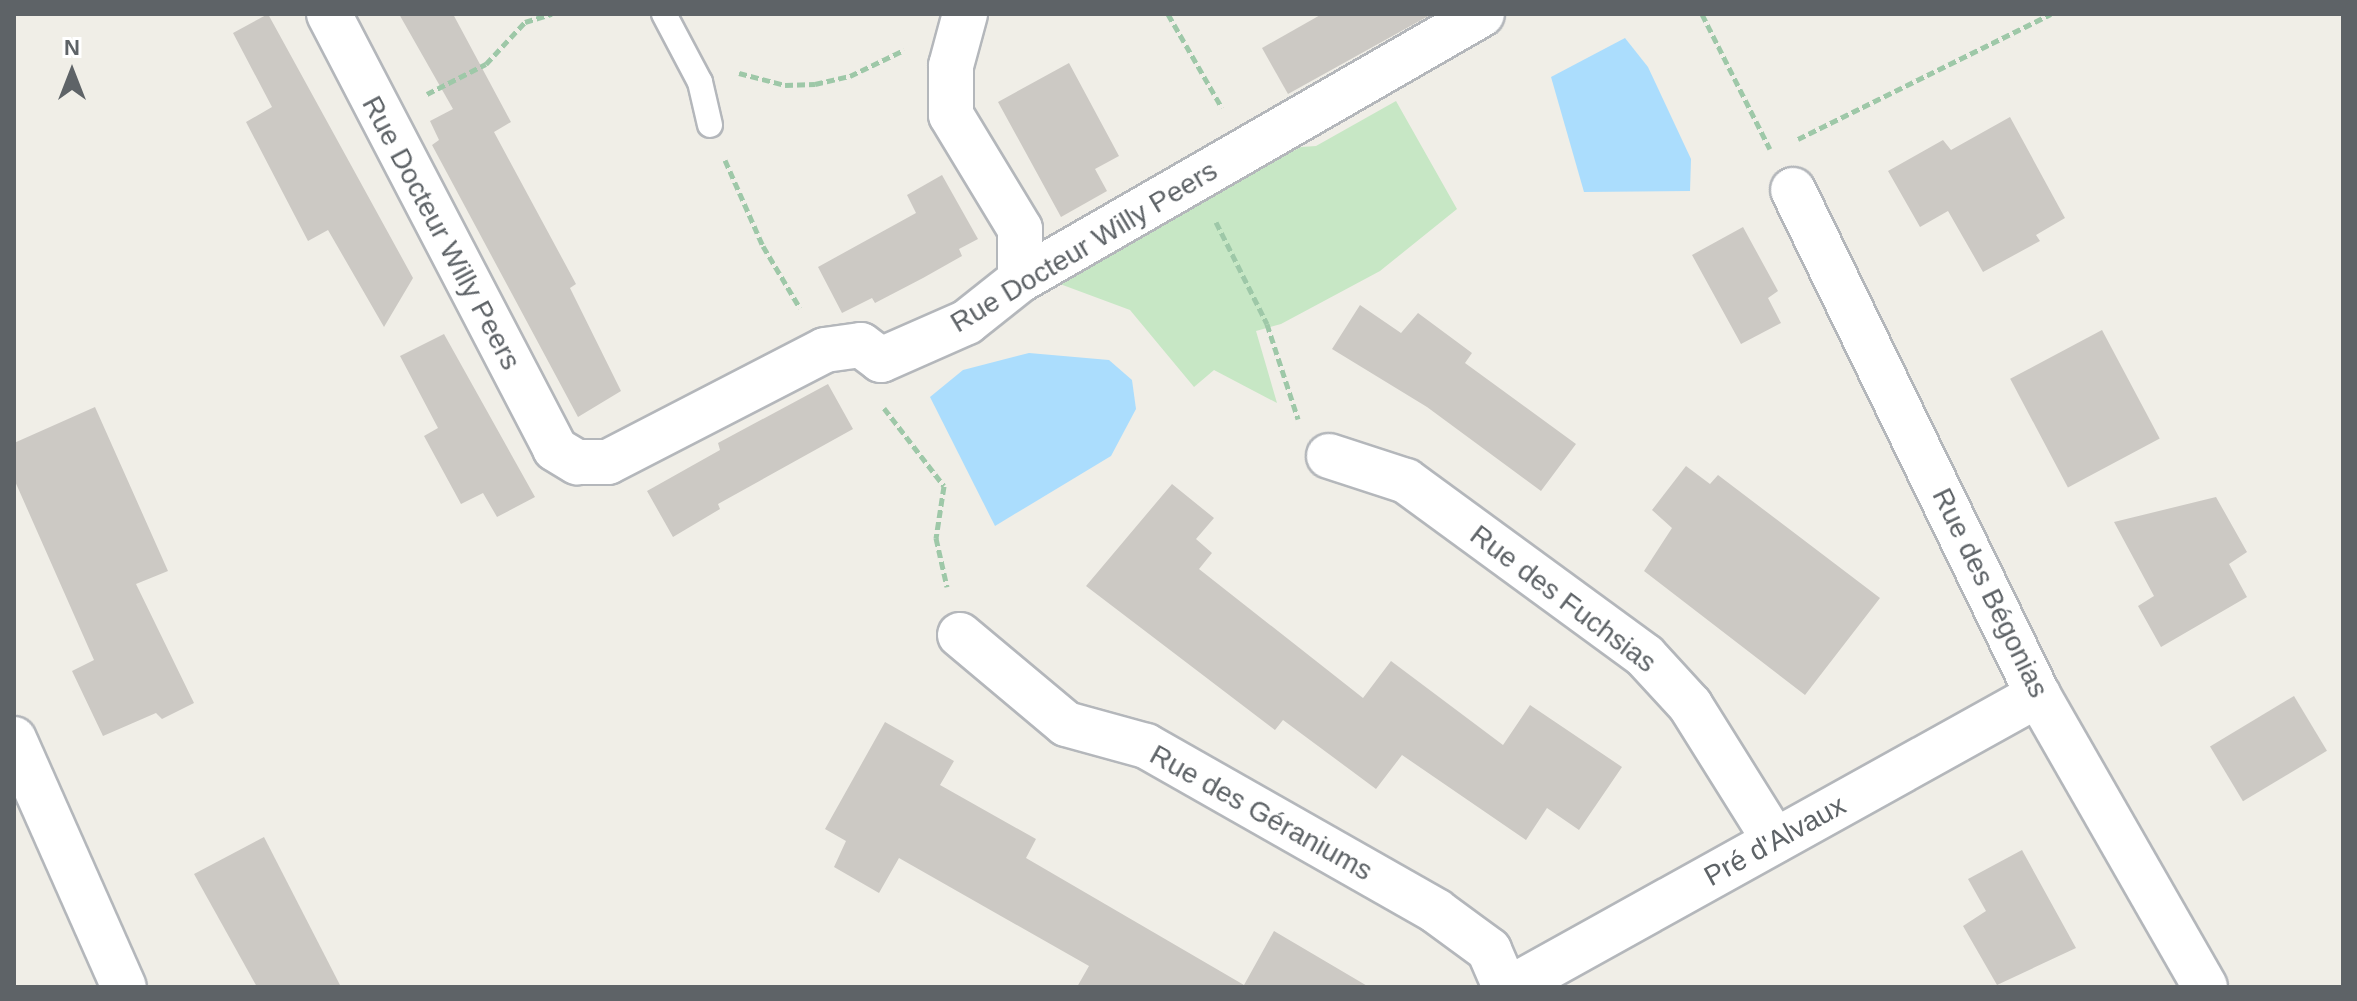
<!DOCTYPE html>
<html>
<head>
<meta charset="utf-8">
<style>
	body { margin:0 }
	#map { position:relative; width:2357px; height:1001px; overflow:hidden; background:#f0eee7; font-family:Helvetica,sans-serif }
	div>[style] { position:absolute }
	.green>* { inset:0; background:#c7e7c5 }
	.water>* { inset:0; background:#abddfd }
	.building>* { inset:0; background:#ccc9c4; transform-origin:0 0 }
	.path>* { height:5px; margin-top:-2.5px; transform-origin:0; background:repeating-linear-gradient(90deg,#9ec8a8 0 8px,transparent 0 12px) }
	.roads { filter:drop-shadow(2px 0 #b4b7bb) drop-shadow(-2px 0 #b4b7bb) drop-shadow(0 2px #b4b7bb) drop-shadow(0 -2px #b4b7bb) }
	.service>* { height:24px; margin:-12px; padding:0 12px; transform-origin:12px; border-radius:12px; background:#fff }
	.minor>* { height:44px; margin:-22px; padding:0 22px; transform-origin:22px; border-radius:22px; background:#fff }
	.tertiary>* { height:44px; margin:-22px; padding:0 22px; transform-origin:22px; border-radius:22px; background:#fff }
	span { translate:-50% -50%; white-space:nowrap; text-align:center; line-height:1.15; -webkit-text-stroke:8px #fff; paint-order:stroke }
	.street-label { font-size:28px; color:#5e6367 }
	.frame { position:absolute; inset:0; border:16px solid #5e6367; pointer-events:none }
	.north { position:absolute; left:32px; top:32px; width:80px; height:80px; -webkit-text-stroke:6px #fff; paint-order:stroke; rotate:0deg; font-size:22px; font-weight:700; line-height:32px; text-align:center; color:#5e6367 }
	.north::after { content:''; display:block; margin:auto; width:28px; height:36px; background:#5e6367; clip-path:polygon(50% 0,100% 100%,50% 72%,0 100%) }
</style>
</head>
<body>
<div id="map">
	<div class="green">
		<div style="clip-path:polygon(1396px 101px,1457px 209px,1380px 271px,1281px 324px,1256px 331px,1277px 403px,1214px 370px,1194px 387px,1130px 310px,1060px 284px,1224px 187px,1301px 147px,1316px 146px)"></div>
	</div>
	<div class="water">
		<div style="clip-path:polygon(1625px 38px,1648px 67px,1691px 159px,1690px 191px,1584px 192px,1551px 77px)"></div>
		<div style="clip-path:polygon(1029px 353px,1109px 360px,1132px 380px,1136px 409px,1111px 456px,995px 526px,930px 397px,963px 370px)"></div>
	</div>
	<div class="building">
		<div style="clip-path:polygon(268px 14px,413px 278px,384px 327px,328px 230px,308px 241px,246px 122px,272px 107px,233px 33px)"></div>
		<div style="clip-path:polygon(399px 14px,453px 14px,511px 122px,494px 132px,576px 284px,570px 288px,621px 391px,578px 417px,432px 145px,439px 140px,430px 121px,453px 109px)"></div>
		<div style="clip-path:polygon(1322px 14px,1432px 14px,1288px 94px,1262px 48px)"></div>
		<div style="clip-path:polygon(1069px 63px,1119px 156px,1095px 169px,1107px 191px,1061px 217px,998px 102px)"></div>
		<div style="clip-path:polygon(2010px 117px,2065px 218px,2036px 235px,2040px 241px,1983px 272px,1948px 211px,1920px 227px,1888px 171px,1943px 140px,1951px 150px)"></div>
		<div style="clip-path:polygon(942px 175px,978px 239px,959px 249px,962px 256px,923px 278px,875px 303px,872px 298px,842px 313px,818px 267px,916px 213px,907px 195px)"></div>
		<div style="clip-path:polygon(1743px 227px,1778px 291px,1768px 298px,1781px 323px,1741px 344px,1692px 255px)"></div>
		<div style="clip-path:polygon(1360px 305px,1401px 333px,1418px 313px,1472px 353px,1465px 363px,1576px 444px,1541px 491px,1427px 407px,1332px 349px)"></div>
		<div style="left:2102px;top:330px;width:123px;height:104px;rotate:62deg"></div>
		<div style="clip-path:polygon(444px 334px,535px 497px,497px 517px,483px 493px,461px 504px,424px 436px,438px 428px,400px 356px)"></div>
		<div style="clip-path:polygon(828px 384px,853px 429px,718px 504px,720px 509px,673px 537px,647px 491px,720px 450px,718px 443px)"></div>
		<div style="clip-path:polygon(95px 407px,168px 571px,136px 584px,194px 703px,162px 719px,156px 713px,103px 736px,72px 671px,94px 660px,14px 479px,14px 443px)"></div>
		<div style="clip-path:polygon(1686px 466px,1710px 484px,1718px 475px,1880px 598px,1805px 695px,1644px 571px,1672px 528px,1652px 510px)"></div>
		<div style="clip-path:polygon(1172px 484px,1214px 518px,1196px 539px,1212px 553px,1199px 569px,1363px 698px,1391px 661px,1503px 745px,1530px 705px,1622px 767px,1579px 830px,1547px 808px,1526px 840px,1402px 755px,1376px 789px,1283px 720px,1275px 730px,1086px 586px)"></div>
		<div style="clip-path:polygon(2216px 497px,2247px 552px,2229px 564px,2247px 597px,2161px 647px,2138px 606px,2154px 596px,2114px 522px)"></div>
		<div style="left:2294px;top:696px;width:64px;height:98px;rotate:59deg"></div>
		<div style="clip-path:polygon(885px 722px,954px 761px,940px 785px,1036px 839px,1026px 858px,1244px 985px,1274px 931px,1369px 987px,1077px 987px,1089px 966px,899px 858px,879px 893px,834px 867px,846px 841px,825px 829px)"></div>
		<div style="clip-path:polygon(264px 837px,341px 987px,257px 987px,194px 874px)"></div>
		<div style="clip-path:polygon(2022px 850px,2076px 948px,1997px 985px,1963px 926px,1986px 911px,1968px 879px)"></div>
	</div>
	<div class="path">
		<div style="left:1168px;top:14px;width:108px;rotate:60.1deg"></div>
		<div style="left:1702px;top:14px;width:151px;rotate:63.3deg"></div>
		<div style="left:739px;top:73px;width:48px;rotate:14.6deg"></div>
		<div style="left:785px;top:85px;width:30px;rotate:-2deg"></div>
		<div style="left:815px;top:84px;width:36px;rotate:-13deg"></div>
		<div style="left:850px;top:76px;width:60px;rotate:-25.7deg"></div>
		<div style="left:427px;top:94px;width:66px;rotate:-27deg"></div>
		<div style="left:486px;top:64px;width:57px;rotate:-47.1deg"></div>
		<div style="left:525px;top:22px;width:28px;rotate:-17deg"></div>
		<div style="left:1798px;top:139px;width:282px;rotate:-26.3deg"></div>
		<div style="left:725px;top:160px;width:94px;rotate:66.2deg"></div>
		<div style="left:763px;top:246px;width:72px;rotate:59.2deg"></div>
		<div style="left:1216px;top:222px;width:114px;rotate:63.4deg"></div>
		<div style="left:1267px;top:324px;width:100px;rotate:71.9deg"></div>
		<div style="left:884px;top:408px;width:98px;rotate:52.4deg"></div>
		<div style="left:944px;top:486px;width:53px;rotate:98.7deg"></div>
		<div style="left:936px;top:538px;width:50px;rotate:77.3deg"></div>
	</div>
	<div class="roads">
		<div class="service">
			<div style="left:664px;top:14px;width:77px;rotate:62.1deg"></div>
			<div style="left:700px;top:82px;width:44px;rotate:76.9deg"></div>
		</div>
		<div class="minor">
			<div style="left:329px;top:14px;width:490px;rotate:62.5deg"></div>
			<div style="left:555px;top:449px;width:26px;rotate:31deg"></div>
			<div style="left:577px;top:462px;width:31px"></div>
			<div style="left:608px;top:462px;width:244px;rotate:-27.3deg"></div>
			<div style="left:825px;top:350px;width:36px;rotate:-8deg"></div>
			<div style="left:861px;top:345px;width:25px;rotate:37deg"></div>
			<div style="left:881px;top:360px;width:94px;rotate:-23.8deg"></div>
			<div style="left:967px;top:322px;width:68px;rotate:-38.4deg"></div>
			<div style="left:1020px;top:280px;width:533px;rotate:-29.93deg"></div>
			<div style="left:965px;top:14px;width:54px;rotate:105.1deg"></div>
			<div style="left:951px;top:66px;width:49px;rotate:90deg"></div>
			<div style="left:951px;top:115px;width:133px;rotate:58.8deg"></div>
			<div style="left:1020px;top:229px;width:51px;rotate:90deg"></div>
			<div style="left:1793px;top:190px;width:561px;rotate:64.12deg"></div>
			<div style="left:2038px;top:695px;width:336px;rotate:60.2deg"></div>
			<div style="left:1329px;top:456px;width:81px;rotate:18deg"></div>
			<div style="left:1406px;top:481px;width:296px;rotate:36.2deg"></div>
			<div style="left:1645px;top:656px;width:67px;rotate:47.4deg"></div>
			<div style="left:1690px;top:705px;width:160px;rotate:58deg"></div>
			<div style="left:960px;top:635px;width:138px;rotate:40deg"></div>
			<div style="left:1066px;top:724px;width:83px;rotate:15.4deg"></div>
			<div style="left:1146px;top:746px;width:334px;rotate:29.6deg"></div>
			<div style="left:1436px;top:911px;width:66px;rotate:36.3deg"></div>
			<div style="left:1489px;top:950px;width:40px;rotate:66.6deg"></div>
			<div style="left:1512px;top:987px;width:602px;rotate:-29.04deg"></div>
		</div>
		<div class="tertiary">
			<div style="left:14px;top:739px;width:271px;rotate:66.1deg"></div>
		</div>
	</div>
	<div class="street-label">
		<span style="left:441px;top:233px;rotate:62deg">Rue Docteur Willy Peers</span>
		<span style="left:1084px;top:247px;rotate:-31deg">Rue Docteur Willy Peers</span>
		<span style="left:1990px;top:593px;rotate:64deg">Rue des Bégonias</span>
		<span style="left:1563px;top:599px;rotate:37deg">Rue des Fuchsias</span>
		<span style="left:1261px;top:813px;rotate:29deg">Rue des Géraniums</span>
		<span style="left:1775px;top:841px;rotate:-29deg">Pré d'Alvaux</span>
	</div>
	<div class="frame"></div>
	<div class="north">N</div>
</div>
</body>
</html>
